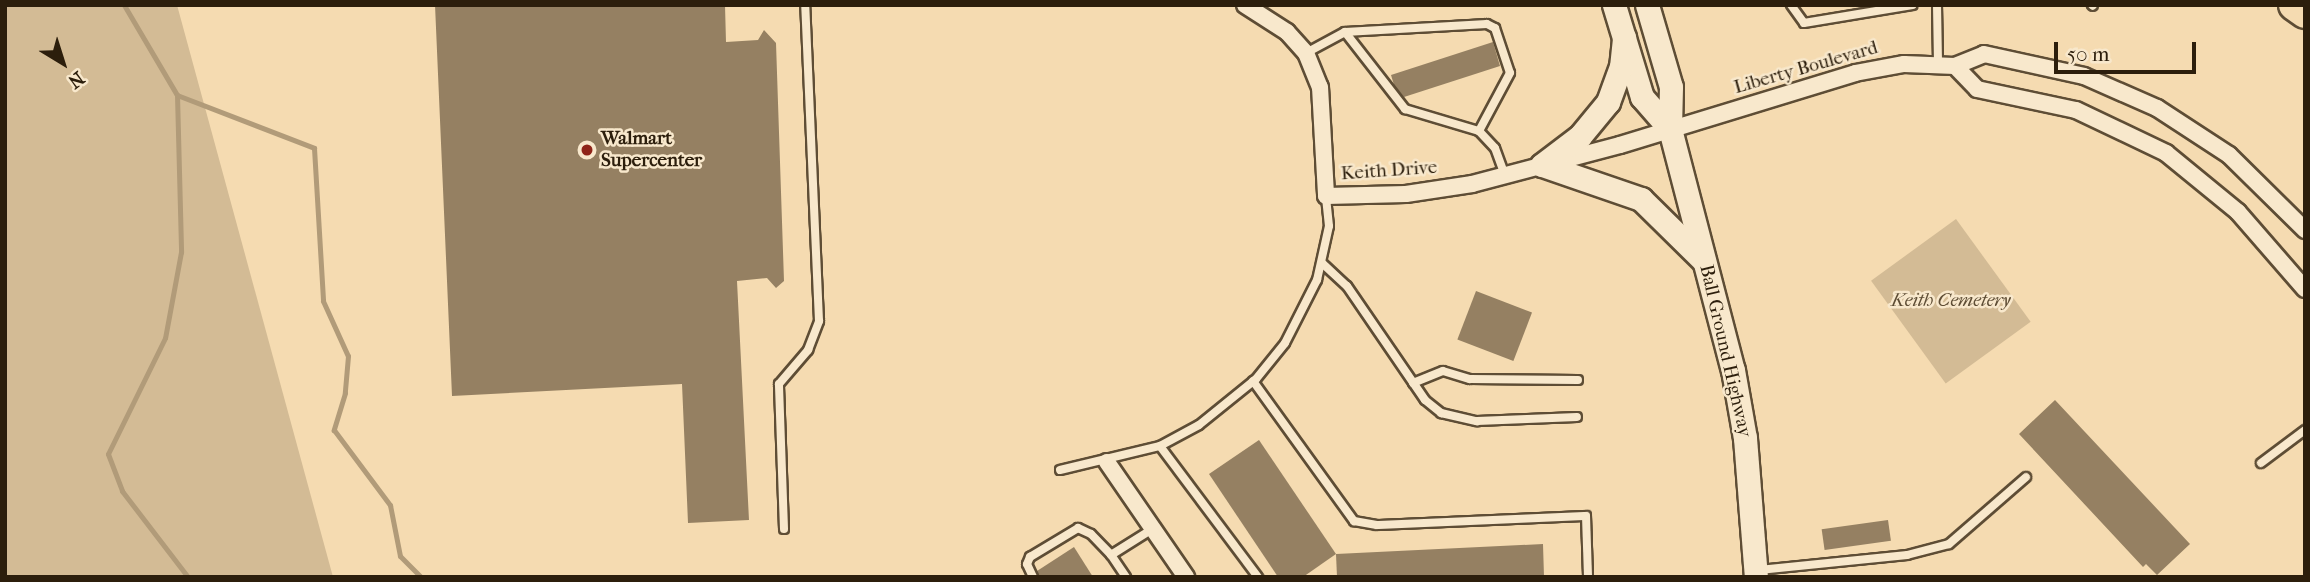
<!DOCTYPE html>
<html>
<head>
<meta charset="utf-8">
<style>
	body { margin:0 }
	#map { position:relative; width:2310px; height:582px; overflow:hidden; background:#f5dbb1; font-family:"IM FELL French Canon",serif }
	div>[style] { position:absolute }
	.green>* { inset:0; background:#d3bb95; transform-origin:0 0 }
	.stream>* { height:5px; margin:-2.5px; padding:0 2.5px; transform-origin:2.5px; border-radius:2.5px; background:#b19b79 }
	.building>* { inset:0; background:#958062; transform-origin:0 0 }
	.roads { filter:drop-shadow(2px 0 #5e4d35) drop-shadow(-2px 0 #5e4d35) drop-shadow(0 2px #5e4d35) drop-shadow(0 -2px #5e4d35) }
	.service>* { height:8px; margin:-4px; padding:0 4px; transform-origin:4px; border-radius:4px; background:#f8e8cc }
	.minor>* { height:16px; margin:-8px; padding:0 8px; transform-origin:8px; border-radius:8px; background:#f8e8cc }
	.secondary>* { height:23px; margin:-11.5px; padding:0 11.5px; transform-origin:11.5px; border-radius:11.5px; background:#f8e8cc }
	.motorway>* { height:30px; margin:-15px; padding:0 15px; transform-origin:15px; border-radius:15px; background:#f5dbb1 }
	.dots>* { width:19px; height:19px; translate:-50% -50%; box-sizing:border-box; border:4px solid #f8e8cc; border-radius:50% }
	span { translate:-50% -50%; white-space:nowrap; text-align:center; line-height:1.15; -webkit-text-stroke:5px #f8e8cc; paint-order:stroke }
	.street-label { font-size:19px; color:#2c1e0c }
	.poi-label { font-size:19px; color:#2c1e0c; font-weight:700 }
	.left { translate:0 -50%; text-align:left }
	.park-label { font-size:19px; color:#5e4d35; font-style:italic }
	.frame { position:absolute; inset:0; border:7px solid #2c1e0c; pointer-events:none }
	.north { position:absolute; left:28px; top:28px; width:70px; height:70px; -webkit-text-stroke:5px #f8e8cc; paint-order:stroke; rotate:142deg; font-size:19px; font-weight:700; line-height:28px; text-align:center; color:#2c1e0c }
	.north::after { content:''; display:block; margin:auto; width:24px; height:32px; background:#2c1e0c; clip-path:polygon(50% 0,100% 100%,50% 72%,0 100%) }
	.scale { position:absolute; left:2054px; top:42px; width:142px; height:32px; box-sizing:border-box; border:4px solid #2c1e0c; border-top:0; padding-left:9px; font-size:21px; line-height:24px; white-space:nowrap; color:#2c1e0c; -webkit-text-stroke:5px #f8e8cc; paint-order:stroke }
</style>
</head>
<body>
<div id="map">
	<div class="green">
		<div style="clip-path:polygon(5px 5px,177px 5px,333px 577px,5px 577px)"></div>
		<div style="left:1956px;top:219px;width:127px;height:105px;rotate:54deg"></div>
	</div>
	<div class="stream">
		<div style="left:124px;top:5px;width:104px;rotate:59.5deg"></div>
		<div style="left:177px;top:95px;width:157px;rotate:88.5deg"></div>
		<div style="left:181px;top:252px;width:87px;rotate:100.5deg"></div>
		<div style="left:165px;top:338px;width:129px;rotate:116.2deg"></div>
		<div style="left:108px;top:454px;width:40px;rotate:69deg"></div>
		<div style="left:122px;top:491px;width:108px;rotate:52.5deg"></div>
		<div style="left:177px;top:95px;width:147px;rotate:21.1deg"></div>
		<div style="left:314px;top:148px;width:153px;rotate:86.6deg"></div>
		<div style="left:323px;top:301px;width:60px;rotate:65.6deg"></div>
		<div style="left:348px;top:356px;width:37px;rotate:95deg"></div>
		<div style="left:345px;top:393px;width:39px;rotate:107deg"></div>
		<div style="left:334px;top:430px;width:94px;rotate:53.3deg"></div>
		<div style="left:390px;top:505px;width:52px;rotate:78.9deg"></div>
		<div style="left:400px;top:556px;width:30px;rotate:45deg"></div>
	</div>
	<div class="building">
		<div style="clip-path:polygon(435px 5px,725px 5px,726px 42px,758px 40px,764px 30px,776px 43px,784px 281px,776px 288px,767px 278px,737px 281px,749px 520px,688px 523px,682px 384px,452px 396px)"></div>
		<div style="clip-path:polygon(1493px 42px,1500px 66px,1404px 97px,1394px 85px,1391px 75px)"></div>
		<div style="left:1476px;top:291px;width:60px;height:52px;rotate:21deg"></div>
		<div style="clip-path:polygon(2055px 400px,2190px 544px,2157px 575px,2146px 564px,2143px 567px,2019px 434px)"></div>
		<div style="clip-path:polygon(1259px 440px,1336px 554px,1303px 577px,1278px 577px,1209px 474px)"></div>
		<div style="left:1888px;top:520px;width:21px;height:67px;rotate:82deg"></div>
		<div style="clip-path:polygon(1543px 544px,1544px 577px,1337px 577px,1336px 554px)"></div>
		<div style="clip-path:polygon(1074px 547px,1093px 577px,1039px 577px,1037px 571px)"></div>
	</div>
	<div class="roads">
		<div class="service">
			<div style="left:1791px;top:5px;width:22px;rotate:54deg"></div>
			<div style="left:1804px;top:23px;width:110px;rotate:-9.4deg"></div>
			<div style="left:1937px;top:5px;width:59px;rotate:89deg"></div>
			<div style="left:2092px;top:5px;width:1px;rotate:45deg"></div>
			<div style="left:1345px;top:32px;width:98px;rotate:52.1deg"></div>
			<div style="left:1405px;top:109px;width:77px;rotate:16.6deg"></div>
			<div style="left:1306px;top:53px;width:44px;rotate:-28.3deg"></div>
			<div style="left:1345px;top:32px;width:142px;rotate:-3.2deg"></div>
			<div style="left:1487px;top:24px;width:9px;rotate:27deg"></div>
			<div style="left:1495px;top:28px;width:47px;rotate:71.6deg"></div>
			<div style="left:1510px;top:73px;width:66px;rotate:118.1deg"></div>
			<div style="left:1479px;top:131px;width:23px;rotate:47deg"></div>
			<div style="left:1495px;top:148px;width:29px;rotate:70deg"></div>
			<div style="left:1322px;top:263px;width:34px;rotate:43deg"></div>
			<div style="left:1347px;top:286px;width:138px;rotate:55.6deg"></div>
			<div style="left:1425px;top:400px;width:21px;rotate:39deg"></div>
			<div style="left:1441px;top:413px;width:37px;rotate:13deg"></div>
			<div style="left:1477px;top:421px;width:100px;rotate:-2.3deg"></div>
			<div style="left:1253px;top:381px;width:173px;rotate:54.2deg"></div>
			<div style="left:1354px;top:521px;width:23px;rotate:10deg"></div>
			<div style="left:1377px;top:525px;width:209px;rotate:-2.5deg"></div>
			<div style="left:1586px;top:516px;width:61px;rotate:88.1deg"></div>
			<div style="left:1413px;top:383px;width:32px;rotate:-22deg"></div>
			<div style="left:1443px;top:371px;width:28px;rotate:17deg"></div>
			<div style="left:1470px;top:379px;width:108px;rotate:0.5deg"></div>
			<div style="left:1160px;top:446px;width:164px;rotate:53.2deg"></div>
			<div style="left:2261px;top:463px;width:55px;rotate:-36.9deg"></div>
			<div style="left:1060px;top:470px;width:103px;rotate:-13.5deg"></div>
			<div style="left:1160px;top:446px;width:44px;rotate:-28.3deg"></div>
			<div style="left:1199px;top:425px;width:73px;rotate:-38.9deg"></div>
			<div style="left:1256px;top:379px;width:46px;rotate:-51.1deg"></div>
			<div style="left:1285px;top:343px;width:71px;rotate:-63.1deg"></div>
			<div style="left:1317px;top:280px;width:55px;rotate:-77.5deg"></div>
			<div style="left:1329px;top:226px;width:30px;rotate:-96deg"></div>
			<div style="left:784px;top:529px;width:145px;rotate:-92deg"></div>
			<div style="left:779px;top:384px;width:45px;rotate:-49.5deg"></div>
			<div style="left:808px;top:350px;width:31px;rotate:-69deg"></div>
			<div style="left:819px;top:321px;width:316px;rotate:-92.5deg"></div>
			<div style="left:1759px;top:570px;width:149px;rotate:-5.8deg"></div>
			<div style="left:1907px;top:555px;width:43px;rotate:-14.7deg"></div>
			<div style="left:1949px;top:544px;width:102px;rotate:-41deg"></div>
			<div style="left:1033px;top:577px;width:14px;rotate:-115deg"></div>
			<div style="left:1027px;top:564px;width:8px;rotate:-67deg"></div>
			<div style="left:1030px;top:557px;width:56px;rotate:-31.1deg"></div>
			<div style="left:1078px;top:528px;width:14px;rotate:25deg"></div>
			<div style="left:1091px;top:534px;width:29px;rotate:46deg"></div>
			<div style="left:1126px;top:577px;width:27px;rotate:-124deg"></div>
			<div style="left:1111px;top:555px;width:51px;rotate:-32.1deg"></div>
		</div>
		<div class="minor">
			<div style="left:1245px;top:5px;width:50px;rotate:32.7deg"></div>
			<div style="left:1287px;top:32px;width:28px;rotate:48deg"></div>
			<div style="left:1306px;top:53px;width:37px;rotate:68deg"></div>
			<div style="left:1320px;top:87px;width:109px;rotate:86.8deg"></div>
			<div style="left:1326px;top:196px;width:80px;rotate:-1.4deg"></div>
			<div style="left:1406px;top:194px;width:67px;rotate:-8.6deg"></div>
			<div style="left:1472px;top:184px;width:153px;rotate:-14.8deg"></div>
			<div style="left:1620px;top:145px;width:246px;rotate:-17deg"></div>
			<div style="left:1855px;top:73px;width:50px;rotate:-10.4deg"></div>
			<div style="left:1904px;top:64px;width:51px;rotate:2.2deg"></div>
			<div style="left:1955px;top:66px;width:31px;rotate:-22deg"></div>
			<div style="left:1984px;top:54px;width:102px;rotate:12.4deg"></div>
			<div style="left:2084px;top:76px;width:80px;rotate:23.7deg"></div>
			<div style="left:2157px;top:108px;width:86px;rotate:33.1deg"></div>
			<div style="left:2229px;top:155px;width:107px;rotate:44.6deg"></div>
			<div style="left:1955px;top:66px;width:32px;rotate:46deg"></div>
			<div style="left:1977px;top:89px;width:101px;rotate:12deg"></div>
			<div style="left:2076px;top:110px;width:100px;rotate:25.5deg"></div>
			<div style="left:2166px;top:153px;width:93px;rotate:39.3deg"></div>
			<div style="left:2238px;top:212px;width:102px;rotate:49deg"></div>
			<div style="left:1107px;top:462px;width:140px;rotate:55.5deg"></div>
		</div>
		<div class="secondary">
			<div style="left:1614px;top:5px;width:96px;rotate:73.1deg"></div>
			<div style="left:1642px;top:97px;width:43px;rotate:48.8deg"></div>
			<div style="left:1647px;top:5px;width:85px;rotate:73.7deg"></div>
			<div style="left:1671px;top:87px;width:42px;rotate:91.4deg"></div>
			<div style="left:1670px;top:129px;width:249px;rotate:75.4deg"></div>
			<div style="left:1733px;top:370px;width:69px;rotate:80deg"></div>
			<div style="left:1745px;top:438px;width:139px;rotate:85.5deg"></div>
			<div style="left:1542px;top:165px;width:105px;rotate:19deg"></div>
			<div style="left:1641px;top:199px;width:88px;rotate:44.5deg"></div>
			<div style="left:1542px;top:165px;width:48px;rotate:-37.3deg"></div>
			<div style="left:1580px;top:136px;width:44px;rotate:-50.5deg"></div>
			<div style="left:1608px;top:102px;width:37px;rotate:-70deg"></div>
			<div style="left:1621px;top:67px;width:30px;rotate:-84deg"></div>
		</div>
		<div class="motorway">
			<div style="left:2294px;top:5px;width:14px;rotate:36deg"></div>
		</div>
	</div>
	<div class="dots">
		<div style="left:587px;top:150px;background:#8f2418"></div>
	</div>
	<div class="street-label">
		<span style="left:1806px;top:68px;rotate:-16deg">Liberty Boulevard</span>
		<span style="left:1389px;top:171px;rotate:-4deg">Keith Drive</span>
		<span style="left:1725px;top:351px;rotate:77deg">Ball Ground Highway</span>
	</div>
	<div class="poi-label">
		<span class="left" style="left:601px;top:150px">Walmart<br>Supercenter</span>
	</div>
	<div class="park-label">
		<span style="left:1951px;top:301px">Keith Cemetery</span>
	</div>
	<div class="frame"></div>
	<div class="north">N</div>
	<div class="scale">50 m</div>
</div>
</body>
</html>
